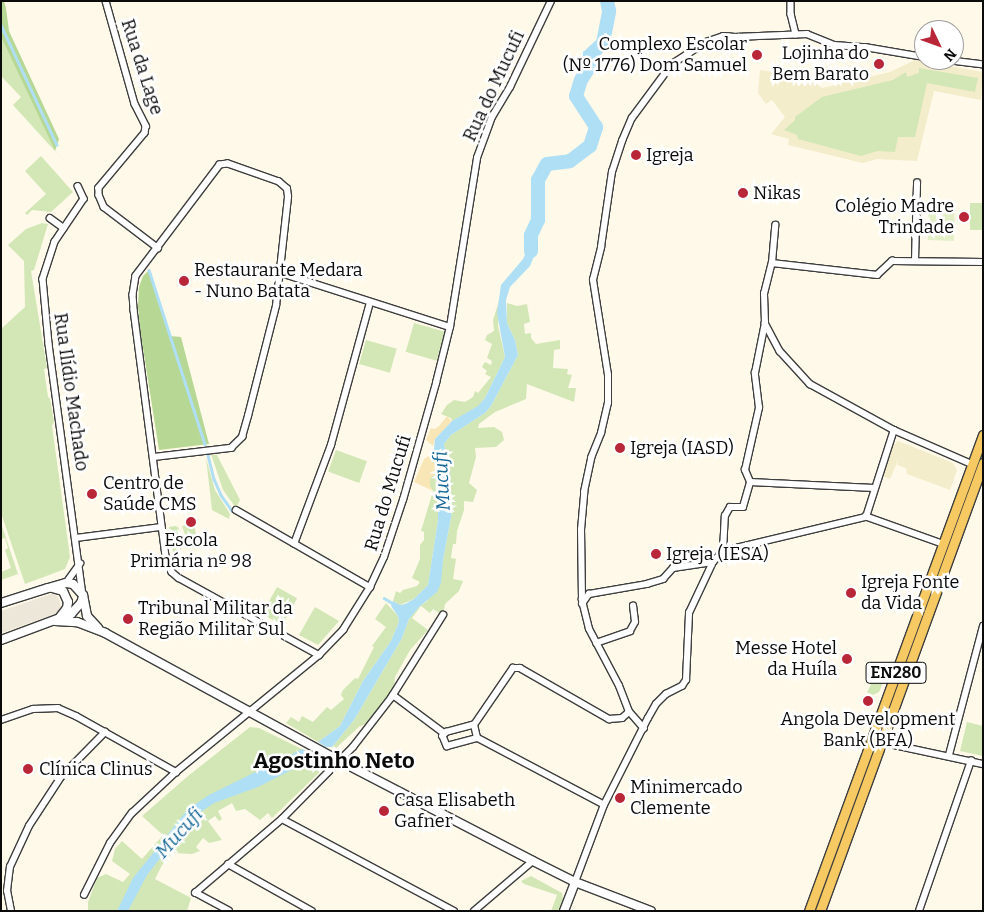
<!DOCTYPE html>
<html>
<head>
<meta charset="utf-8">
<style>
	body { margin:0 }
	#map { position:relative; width:984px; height:912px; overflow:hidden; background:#fff9e9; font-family:Bitter,serif }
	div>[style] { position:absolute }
	.farmland>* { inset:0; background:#f3edcb }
	.green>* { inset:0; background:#d2e7b5; transform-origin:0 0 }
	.forest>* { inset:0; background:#b7d894 }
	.sand>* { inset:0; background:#f9e6b7 }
	.pitch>* { inset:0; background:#e3efc6; transform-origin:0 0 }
	.plaza>* { inset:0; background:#ede7da }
	.water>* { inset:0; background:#afdff5 }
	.stream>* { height:2.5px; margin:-1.25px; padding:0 1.25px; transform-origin:1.25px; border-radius:1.25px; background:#afdff5 }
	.river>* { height:14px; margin:-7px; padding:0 7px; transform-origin:7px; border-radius:7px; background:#afdff5 }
	.roads { filter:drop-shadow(1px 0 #3e3e3e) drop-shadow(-1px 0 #3e3e3e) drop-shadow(0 1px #3e3e3e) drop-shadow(0 -1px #3e3e3e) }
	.minor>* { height:5.5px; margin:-2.75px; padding:0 2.75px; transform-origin:2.75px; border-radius:2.75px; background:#fff }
	.tertiary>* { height:8px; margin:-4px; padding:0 4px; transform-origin:4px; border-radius:4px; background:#fff }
	.primary>* { height:9px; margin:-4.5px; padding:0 4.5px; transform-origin:4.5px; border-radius:4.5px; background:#f6c962 }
	.dots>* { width:14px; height:14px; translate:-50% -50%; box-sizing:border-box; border:2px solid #fff; border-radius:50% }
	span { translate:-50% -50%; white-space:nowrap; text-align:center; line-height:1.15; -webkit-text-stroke:5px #fff; paint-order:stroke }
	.shield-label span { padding:1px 4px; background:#fff; border:1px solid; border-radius:4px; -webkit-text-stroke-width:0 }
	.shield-label { font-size:16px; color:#0b0b0b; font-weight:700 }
	.poi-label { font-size:18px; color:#0b0b0b }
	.right { translate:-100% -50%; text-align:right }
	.left { translate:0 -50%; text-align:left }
	.street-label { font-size:18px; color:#0b0b0b }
	.water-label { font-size:19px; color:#186999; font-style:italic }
	.district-label { font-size:22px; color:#0b0b0b; font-weight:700 }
	.frame { position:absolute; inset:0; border:2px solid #0b0b0b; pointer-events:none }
	.north { position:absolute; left:914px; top:20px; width:50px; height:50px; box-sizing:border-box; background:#fff; border:1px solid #9d9d9d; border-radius:50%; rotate:132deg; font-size:14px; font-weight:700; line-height:20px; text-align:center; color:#0b0b0b }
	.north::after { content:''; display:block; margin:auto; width:18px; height:22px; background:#b82637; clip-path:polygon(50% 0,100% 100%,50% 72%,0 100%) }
</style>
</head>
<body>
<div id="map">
	<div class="farmland">
		<div style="clip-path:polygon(915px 60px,983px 72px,981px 100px,934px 91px,917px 161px,877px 159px,863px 163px,788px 145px,789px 139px,771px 134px,785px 117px,772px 100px,766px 104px,758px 93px,760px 70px,809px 78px,822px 88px,890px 72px)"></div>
		<div style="clip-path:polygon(898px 441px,953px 463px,957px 470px,950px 490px,907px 474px,906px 468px,897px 465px,899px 458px,890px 479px,882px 476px,891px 447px)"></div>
	</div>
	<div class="green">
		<div style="clip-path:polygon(1px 37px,55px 151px,83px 182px,13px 105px,21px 97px,1px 76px)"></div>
		<div style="clip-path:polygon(919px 68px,978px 78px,975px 92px,927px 83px,915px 137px,898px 137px,895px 152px,877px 151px,861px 156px,798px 139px,797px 135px,784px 130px,795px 120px,795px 117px,822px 97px,893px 80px,906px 72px,907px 77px,919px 73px)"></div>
		<div style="clip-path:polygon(41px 156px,73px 192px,51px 212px,32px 210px,27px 215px,25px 213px,46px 194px,25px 171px)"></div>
		<div style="left:983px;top:203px;width:27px;height:13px;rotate:90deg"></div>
		<div style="clip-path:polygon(42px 223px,48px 224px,34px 270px,31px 271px,47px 368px,44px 369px,48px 397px,50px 399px,54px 422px,52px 426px,70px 557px,65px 569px,25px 584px,1px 513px,1px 329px,25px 307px,24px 261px,8px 245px,26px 229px)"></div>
		<div style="clip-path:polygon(499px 301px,498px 326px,505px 357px,485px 398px,478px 407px,452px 421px,451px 418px,441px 414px,447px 405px,454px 400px,465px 402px,473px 397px,475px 391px,478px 393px,491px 377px,485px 374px,487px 371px,482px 367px,485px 362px,491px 365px,492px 361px,487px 358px,492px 344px,485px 340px,487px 335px,494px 331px,493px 320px)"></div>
		<div style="clip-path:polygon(507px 303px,517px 306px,527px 304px,530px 322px,524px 324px,525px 334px,531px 333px,531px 338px,536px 344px,560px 340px,560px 349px,554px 350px,553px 368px,568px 369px,567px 374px,572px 375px,568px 388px,576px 388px,574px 402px,527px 384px,526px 399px,495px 412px,479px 424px,478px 428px,494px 427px,502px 432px,504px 440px,496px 447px,475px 448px,476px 457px,469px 483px,477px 490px,473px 502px,464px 501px,464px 510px,457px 531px,456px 544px,453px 544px,451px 558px,456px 559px,453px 579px,463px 581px,459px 591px,445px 604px,443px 615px,433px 609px,430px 613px,421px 606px,412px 618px,428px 630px,410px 650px,395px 677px,394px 688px,367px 724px,360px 726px,336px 748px,332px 747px,354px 720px,402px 638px,409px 619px,419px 607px,427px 601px,441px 571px,452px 512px,450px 473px,444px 444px,451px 435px,485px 413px,491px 406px,518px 355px,515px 340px,507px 323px)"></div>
		<div style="left:414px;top:323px;width:32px;height:30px;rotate:16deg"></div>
		<div style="left:366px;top:340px;width:32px;height:25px;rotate:16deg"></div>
		<div style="left:336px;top:450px;width:33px;height:23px;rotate:20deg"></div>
		<div style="clip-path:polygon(211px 454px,217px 455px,240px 500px,236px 508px,223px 490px)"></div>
		<div style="clip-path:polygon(206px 458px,215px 490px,230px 514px,229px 519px,212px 510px)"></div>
		<div style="clip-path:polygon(438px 472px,438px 520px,428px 585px,414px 599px,400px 605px,393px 601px,396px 591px,400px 593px,403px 590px,417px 586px,420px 582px,412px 578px,420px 559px,420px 545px,424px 540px,424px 532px,421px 531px,433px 491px,430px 486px,430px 478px)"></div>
		<div style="clip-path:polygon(1px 523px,18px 574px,1px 580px,1px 572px,11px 568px,5px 550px,8px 548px,5px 538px,1px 539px)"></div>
		<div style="clip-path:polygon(194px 524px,197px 540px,196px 548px,187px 540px,182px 526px)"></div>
		<div style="clip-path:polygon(175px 526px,178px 527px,185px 544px,174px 558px,169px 527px)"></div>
		<div style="left:277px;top:587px;width:23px;height:31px;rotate:29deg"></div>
		<div style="clip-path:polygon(386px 603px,398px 616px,399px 622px,391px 641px,363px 681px,340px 726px,318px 742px,286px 723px,291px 717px,299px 722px,302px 716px,313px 722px,327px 707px,331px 710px,344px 699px,341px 695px,343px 690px,355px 678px,358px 679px,374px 647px,372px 646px,386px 627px,375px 619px)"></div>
		<div style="clip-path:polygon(315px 607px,339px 621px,318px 645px,299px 635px)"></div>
		<div style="clip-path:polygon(875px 672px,885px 678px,879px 692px,873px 695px,867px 692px,871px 685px,868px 683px)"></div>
		<div style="clip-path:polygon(967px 722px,983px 726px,983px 756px,960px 751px)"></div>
		<div style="clip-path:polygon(250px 727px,259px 728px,320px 758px,324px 764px,322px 770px,272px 818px,268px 813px,260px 820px,245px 809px,236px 811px,232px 803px,218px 811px,222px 819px,219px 821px,215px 816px,208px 821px,222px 840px,209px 843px,203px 838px,196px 847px,200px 851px,192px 854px,173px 853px,162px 865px,155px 879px,191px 898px,187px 911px,88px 911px,88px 902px,97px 878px,106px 874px,123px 882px,130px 874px,112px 861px,115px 849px,122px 841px,142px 859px,163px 835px,142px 816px,188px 776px)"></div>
		<div style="clip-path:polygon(531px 876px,562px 893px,563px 900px,559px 911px,551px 911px,557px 895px,524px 884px,521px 881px)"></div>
	</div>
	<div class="forest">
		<div style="clip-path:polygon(1px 1px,4px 1px,6px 8px,9px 31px,59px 139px,55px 151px,1px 37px)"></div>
		<div style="clip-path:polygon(149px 270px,170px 336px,181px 337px,209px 444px,159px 450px,140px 329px,138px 306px,139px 287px,143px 276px)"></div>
	</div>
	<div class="sand">
		<div style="clip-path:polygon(447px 416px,452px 421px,435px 439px,433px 446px,426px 440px,431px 428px,435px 429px,439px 426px)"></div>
		<div style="clip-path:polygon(429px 456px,433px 458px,438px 472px,430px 478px,430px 486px,433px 491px,414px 482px,424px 459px)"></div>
	</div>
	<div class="pitch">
		<div style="left:929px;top:203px;width:26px;height:37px;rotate:2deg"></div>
	</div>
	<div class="plaza">
		<div style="clip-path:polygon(51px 594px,55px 594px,59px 598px,61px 606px,58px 613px,1px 633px,1px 611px)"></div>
	</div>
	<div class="water">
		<div style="clip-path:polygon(526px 232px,535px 233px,534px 256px,530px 266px,510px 287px,506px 300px,507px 323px,515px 340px,518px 355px,491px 406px,485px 413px,451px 435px,444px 444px,450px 473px,452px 512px,443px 560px,441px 583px,437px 592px,419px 607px,409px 619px,402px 638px,354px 720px,332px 747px,326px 747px,318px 742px,340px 726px,363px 681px,391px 641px,399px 622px,398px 616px,391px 606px,393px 601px,400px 605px,405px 604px,414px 599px,428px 585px,438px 520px,438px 472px,433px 458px,435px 439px,452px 421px,478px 406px,485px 398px,505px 357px,497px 313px,501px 285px,523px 259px,526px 253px)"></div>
		<div style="clip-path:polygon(302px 749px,317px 757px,258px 787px,214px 803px,192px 818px,147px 875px,128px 911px,117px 911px,133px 878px,188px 809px,209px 795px)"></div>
	</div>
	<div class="stream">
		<div style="left:1px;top:25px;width:132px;rotate:65deg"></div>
		<div style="left:149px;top:270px;width:183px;rotate:72.2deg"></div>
		<div style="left:208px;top:455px;width:25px;rotate:76deg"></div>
		<div style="left:214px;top:479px;width:17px;rotate:66deg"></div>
		<div style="left:221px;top:495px;width:19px;rotate:55deg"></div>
		<div style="left:384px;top:598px;width:12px;rotate:31deg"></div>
	</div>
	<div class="river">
		<div style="left:531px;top:251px;width:16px;rotate:-90deg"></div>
		<div style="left:531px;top:235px;width:17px;rotate:-65deg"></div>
		<div style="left:538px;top:220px;width:40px;rotate:-90deg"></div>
		<div style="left:538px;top:180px;width:18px;rotate:-61deg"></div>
		<div style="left:547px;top:164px;width:23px;rotate:-7deg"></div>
		<div style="left:570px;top:161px;width:25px;rotate:-37deg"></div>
		<div style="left:590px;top:146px;width:20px;rotate:-72deg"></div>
		<div style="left:596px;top:127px;width:37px;rotate:-123deg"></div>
		<div style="left:576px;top:96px;width:17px;rotate:-73deg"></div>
		<div style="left:581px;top:80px;width:17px;rotate:-57deg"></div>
		<div style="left:590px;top:66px;width:9px;rotate:-111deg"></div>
		<div style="left:587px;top:58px;width:22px;rotate:-43deg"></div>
		<div style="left:603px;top:43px;width:33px;rotate:-79deg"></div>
		<div style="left:609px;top:11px;width:10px;rotate:-101deg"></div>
	</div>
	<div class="roads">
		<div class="minor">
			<div style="left:106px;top:1px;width:107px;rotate:74.3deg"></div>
			<div style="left:135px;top:104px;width:25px;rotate:63deg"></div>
			<div style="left:146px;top:126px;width:7px;rotate:98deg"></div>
			<div style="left:145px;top:133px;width:72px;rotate:129.9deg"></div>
			<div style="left:99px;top:188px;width:7px;rotate:90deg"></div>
			<div style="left:99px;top:195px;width:13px;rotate:67deg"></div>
			<div style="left:104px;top:207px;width:68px;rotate:37.2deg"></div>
			<div style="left:791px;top:1px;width:13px;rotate:90deg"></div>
			<div style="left:791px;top:14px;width:21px;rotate:76deg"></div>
			<div style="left:948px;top:60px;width:35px;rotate:7deg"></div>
			<div style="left:78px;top:186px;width:14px;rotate:65deg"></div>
			<div style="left:84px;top:199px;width:52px;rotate:124deg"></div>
			<div style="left:55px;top:242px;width:39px;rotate:108deg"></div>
			<div style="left:43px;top:279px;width:65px;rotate:84.7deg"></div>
			<div style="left:49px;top:344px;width:253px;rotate:82.3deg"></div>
			<div style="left:50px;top:218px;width:17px;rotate:36deg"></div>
			<div style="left:915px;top:261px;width:78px;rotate:-88.5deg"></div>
			<div style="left:772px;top:263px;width:106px;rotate:6.5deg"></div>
			<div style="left:877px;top:275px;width:21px;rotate:-43deg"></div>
			<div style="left:892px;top:261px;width:91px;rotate:0.6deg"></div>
			<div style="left:281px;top:273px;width:177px;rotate:17.7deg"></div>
			<div style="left:765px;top:323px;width:32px;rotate:62deg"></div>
			<div style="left:780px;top:351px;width:45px;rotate:47.7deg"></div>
			<div style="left:810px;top:384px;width:96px;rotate:28.7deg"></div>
			<div style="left:154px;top:457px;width:78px;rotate:-6.7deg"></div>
			<div style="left:231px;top:448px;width:16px;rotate:-45deg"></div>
			<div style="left:242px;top:437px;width:22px;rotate:-74deg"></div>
			<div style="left:248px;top:416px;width:114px;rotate:-75.7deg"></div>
			<div style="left:276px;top:306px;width:110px;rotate:-83.7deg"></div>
			<div style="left:288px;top:197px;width:8px;rotate:-97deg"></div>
			<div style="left:287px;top:189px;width:11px;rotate:-139deg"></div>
			<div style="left:279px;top:182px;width:54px;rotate:-160.6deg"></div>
			<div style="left:228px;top:164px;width:8px;rotate:173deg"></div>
			<div style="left:220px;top:165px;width:139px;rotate:127.1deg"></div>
			<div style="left:136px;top:276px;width:19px;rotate:99deg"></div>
			<div style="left:133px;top:295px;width:15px;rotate:86deg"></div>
			<div style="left:134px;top:310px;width:250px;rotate:82.6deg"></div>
			<div style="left:166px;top:558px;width:15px;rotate:67deg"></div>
			<div style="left:172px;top:572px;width:9px;rotate:41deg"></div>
			<div style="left:179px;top:578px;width:160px;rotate:28.8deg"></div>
			<div style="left:750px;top:482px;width:124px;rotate:2.8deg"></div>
			<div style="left:236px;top:510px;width:155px;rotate:29.9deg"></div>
			<div style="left:76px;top:538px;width:86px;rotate:-7.4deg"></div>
			<div style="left:294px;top:544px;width:106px;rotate:-69.5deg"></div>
			<div style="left:331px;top:445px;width:148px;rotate:-74.7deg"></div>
			<div style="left:942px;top:544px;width:81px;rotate:-160.4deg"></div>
			<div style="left:866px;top:517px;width:91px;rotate:-72.2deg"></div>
			<div style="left:894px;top:430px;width:85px;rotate:23.6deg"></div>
			<div style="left:723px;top:551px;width:147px;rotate:-13.4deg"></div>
			<div style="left:66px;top:583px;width:24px;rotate:-54deg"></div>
			<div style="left:582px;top:604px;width:12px;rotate:-55deg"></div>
			<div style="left:589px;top:594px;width:59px;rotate:-9.8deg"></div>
			<div style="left:647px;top:584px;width:17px;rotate:-17deg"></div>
			<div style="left:663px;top:579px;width:15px;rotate:-48deg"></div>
			<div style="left:673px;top:568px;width:40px;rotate:-8.5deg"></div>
			<div style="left:596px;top:643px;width:36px;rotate:-19deg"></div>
			<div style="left:630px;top:631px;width:10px;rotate:-61deg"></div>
			<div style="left:635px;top:622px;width:16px;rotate:-97deg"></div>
			<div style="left:393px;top:695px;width:64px;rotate:36.7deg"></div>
			<div style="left:1px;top:720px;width:34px;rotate:-19deg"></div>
			<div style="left:33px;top:709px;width:25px;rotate:-2deg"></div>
			<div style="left:58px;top:708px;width:20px;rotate:24deg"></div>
			<div style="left:76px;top:716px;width:115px;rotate:29.2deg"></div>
			<div style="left:474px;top:725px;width:28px;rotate:165deg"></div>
			<div style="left:447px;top:732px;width:6px;rotate:135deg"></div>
			<div style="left:443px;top:736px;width:11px;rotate:68deg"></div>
			<div style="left:447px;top:746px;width:31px;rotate:-15deg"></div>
			<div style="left:644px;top:729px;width:23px;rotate:-131deg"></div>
			<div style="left:629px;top:712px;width:28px;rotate:-111deg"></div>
			<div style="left:619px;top:686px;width:64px;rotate:-117.8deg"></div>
			<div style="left:589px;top:629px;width:30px;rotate:-104deg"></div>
			<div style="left:582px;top:600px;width:70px;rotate:-90.8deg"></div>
			<div style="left:581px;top:530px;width:38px;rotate:-85deg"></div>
			<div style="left:584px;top:492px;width:35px;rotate:-78deg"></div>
			<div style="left:591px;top:458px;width:27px;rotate:-68deg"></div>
			<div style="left:601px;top:433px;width:31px;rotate:-77deg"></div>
			<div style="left:608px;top:403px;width:28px;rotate:-90deg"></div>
			<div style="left:608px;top:375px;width:96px;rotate:-99deg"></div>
			<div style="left:593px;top:280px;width:34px;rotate:-76deg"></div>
			<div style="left:601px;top:247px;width:76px;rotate:-81.7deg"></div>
			<div style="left:612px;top:172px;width:33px;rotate:-72deg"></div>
			<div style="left:622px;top:141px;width:25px;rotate:-67deg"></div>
			<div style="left:632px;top:118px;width:67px;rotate:-53.5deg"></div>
			<div style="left:672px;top:64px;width:40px;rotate:-32.9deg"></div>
			<div style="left:706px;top:42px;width:18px;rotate:-19deg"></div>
			<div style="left:723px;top:36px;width:12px;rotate:5deg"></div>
			<div style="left:735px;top:37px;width:72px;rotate:-2.4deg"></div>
			<div style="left:807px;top:34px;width:29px;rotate:22deg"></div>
			<div style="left:834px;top:45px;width:31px;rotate:4deg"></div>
			<div style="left:865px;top:47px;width:60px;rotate:9.6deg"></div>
			<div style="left:871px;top:740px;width:115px;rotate:12.1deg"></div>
			<div style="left:949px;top:755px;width:133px;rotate:-75.2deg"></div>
			<div style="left:604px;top:805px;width:144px;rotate:-152.2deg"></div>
			<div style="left:477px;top:738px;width:13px;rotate:-103deg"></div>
			<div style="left:474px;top:725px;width:69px;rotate:-55.6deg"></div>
			<div style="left:513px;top:668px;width:7px"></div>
			<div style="left:520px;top:668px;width:103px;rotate:29.8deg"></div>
			<div style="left:609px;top:719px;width:13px;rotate:-4deg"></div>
			<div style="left:622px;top:718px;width:9px;rotate:-41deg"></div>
			<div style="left:282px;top:819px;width:195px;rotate:28.1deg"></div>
			<div style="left:228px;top:864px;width:96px;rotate:29.2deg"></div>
			<div style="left:575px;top:882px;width:82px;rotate:-69.4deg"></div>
			<div style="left:604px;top:805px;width:97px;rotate:-63.2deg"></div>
			<div style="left:648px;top:718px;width:16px;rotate:-60deg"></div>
			<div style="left:656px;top:704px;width:14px;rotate:-45deg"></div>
			<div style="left:666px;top:694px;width:18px;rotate:-27deg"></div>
			<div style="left:682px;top:686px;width:7px;rotate:-56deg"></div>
			<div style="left:686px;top:680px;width:67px;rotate:-87.4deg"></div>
			<div style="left:689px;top:613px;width:56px;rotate:-64.8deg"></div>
			<div style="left:713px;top:562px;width:15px;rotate:-48deg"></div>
			<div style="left:723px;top:551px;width:35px;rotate:-87deg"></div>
			<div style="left:725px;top:516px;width:10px;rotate:-61deg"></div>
			<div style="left:730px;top:507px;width:13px"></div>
			<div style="left:743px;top:507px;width:26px;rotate:-74deg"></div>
			<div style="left:750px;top:482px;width:13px;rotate:-113deg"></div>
			<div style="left:745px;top:470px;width:64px;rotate:-77.3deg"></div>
			<div style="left:759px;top:408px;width:35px;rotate:-97deg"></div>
			<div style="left:755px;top:373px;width:51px;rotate:-78.7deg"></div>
			<div style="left:765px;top:323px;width:29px;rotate:-92deg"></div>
			<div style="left:764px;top:294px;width:32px;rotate:-76deg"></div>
			<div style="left:772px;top:263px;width:38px;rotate:-85deg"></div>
			<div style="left:84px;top:895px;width:58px;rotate:-63.4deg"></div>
			<div style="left:110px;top:843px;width:37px;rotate:-54deg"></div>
			<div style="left:132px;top:813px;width:60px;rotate:-43deg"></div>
			<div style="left:176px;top:772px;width:185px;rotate:-39.3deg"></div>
			<div style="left:319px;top:655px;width:35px;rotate:-46deg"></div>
			<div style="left:343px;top:630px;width:51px;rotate:-57.9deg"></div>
			<div style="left:370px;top:587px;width:33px;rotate:-65deg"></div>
			<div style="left:384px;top:557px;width:60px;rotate:-71.6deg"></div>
			<div style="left:403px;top:500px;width:122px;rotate:-74.2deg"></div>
			<div style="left:436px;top:383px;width:58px;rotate:-76deg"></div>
			<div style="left:450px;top:327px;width:171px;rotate:-80.9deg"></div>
			<div style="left:477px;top:158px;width:44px;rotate:-69.9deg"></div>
			<div style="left:492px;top:117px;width:35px;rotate:-59deg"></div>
			<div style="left:510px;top:87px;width:95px;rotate:-64.5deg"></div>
			<div style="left:11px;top:911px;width:20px;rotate:-101deg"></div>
			<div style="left:7px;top:891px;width:24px;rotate:-83deg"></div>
			<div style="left:10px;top:867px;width:45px;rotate:-65.1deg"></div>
			<div style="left:29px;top:826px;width:59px;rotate:-56.9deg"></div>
			<div style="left:61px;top:777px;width:63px;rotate:-45.6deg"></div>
			<div style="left:229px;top:911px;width:38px;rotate:-152deg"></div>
			<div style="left:195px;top:893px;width:114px;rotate:-40.4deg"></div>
			<div style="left:282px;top:819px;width:101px;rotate:-45.4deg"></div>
			<div style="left:353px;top:747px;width:62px;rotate:-52.2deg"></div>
			<div style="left:391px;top:698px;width:98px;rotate:-57.9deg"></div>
			<div style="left:474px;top:911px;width:77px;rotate:-40.3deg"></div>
			<div style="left:919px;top:911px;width:159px;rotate:-70.9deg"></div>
		</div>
		<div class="tertiary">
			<div style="left:52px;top:588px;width:11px;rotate:15deg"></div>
			<div style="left:63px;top:591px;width:12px;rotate:66deg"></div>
			<div style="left:68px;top:602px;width:6px;rotate:99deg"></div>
			<div style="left:67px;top:608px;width:11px;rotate:128deg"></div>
			<div style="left:1px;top:603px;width:49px;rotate:-17.7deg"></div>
			<div style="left:48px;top:588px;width:19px;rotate:-16deg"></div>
			<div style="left:66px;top:583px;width:7px;rotate:8deg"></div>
			<div style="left:73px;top:584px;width:15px;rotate:48deg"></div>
			<div style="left:83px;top:595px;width:21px;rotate:79deg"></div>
			<div style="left:87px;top:616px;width:16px;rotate:47deg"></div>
			<div style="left:55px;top:621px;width:22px;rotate:3deg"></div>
			<div style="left:77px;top:622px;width:30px;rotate:21deg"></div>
			<div style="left:105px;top:633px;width:268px;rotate:28.6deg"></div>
			<div style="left:340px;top:761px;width:217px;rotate:27.4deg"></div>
			<div style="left:533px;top:861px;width:47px;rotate:26.6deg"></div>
			<div style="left:575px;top:882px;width:81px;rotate:20.9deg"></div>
			<div style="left:1px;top:640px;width:75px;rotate:-20.4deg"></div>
			<div style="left:71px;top:614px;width:15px;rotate:-48deg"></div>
			<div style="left:81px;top:603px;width:6px;rotate:-72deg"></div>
			<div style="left:564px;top:911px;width:31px;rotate:-69deg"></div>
		</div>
		<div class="primary">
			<div style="left:809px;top:911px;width:507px;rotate:-69.92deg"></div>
			<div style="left:820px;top:911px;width:477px;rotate:-70deg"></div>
		</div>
	</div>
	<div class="dots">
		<div style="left:757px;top:55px;background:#b82637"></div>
		<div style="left:879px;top:64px;background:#b82637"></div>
		<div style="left:636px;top:155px;background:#b82637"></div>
		<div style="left:743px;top:193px;background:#b82637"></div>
		<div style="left:964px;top:217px;background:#b82637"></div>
		<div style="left:184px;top:281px;background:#b82637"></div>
		<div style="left:620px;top:448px;background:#b82637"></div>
		<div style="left:92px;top:494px;background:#b82637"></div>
		<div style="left:191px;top:522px;background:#b82637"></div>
		<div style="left:656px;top:554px;background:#b82637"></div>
		<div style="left:851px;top:593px;background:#b82637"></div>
		<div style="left:128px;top:619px;background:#b82637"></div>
		<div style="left:847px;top:659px;background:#b82637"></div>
		<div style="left:868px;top:701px;background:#b82637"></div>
		<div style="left:28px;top:769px;background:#b82637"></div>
		<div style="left:620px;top:798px;background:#b82637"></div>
		<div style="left:384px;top:811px;background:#b82637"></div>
	</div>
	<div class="shield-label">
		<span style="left:896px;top:673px">EN280</span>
	</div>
	<div class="poi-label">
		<span class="right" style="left:747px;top:55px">Complexo Escolar<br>(Nº 1776) Dom Samuel</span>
		<span class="right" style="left:869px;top:64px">Lojinha do<br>Bem Barato</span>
		<span class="left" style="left:646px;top:155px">Igreja</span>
		<span class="left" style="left:753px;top:193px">Nikas</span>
		<span class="right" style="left:954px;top:217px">Colégio Madre<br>Trindade</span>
		<span class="left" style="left:194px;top:281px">Restaurante Medara<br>- Nuno Batata</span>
		<span class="left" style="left:630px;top:448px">Igreja (IASD)</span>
		<span class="left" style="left:103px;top:494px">Centro de<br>Saúde CMS</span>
		<span style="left:191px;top:551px">Escola<br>Primária nº 98</span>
		<span class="left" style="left:666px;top:554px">Igreja (IESA)</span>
		<span class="left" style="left:861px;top:593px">Igreja Fonte<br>da Vida</span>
		<span class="left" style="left:138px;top:619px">Tribunal Militar da<br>Região Militar Sul</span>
		<span class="right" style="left:837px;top:659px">Messe Hotel<br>da Huíla</span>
		<span style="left:868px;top:730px">Angola Development<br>Bank (BFA)</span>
		<span class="left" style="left:39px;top:769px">Clínica Clinus</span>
		<span class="left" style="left:630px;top:798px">Minimercado<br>Clemente</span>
		<span class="left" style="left:394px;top:811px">Casa Elisabeth<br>Gafner</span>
	</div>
	<div class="street-label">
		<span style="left:142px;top:67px;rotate:72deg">Rua da Lage</span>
		<span style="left:494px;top:86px;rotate:-65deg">Rua do Mucufi</span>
		<span style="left:71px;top:392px;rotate:82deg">Rua Ilídio Machado</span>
		<span style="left:388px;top:493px;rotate:-73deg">Rua do Mucufi</span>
	</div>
	<div class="water-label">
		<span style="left:442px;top:481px;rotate:-93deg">Mucufi</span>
		<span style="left:179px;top:833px;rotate:-48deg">Mucufi</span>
	</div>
	<div class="district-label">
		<span style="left:334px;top:761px">Agostinho Neto</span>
	</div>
	<div class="frame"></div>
	<div class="north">N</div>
</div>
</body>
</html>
